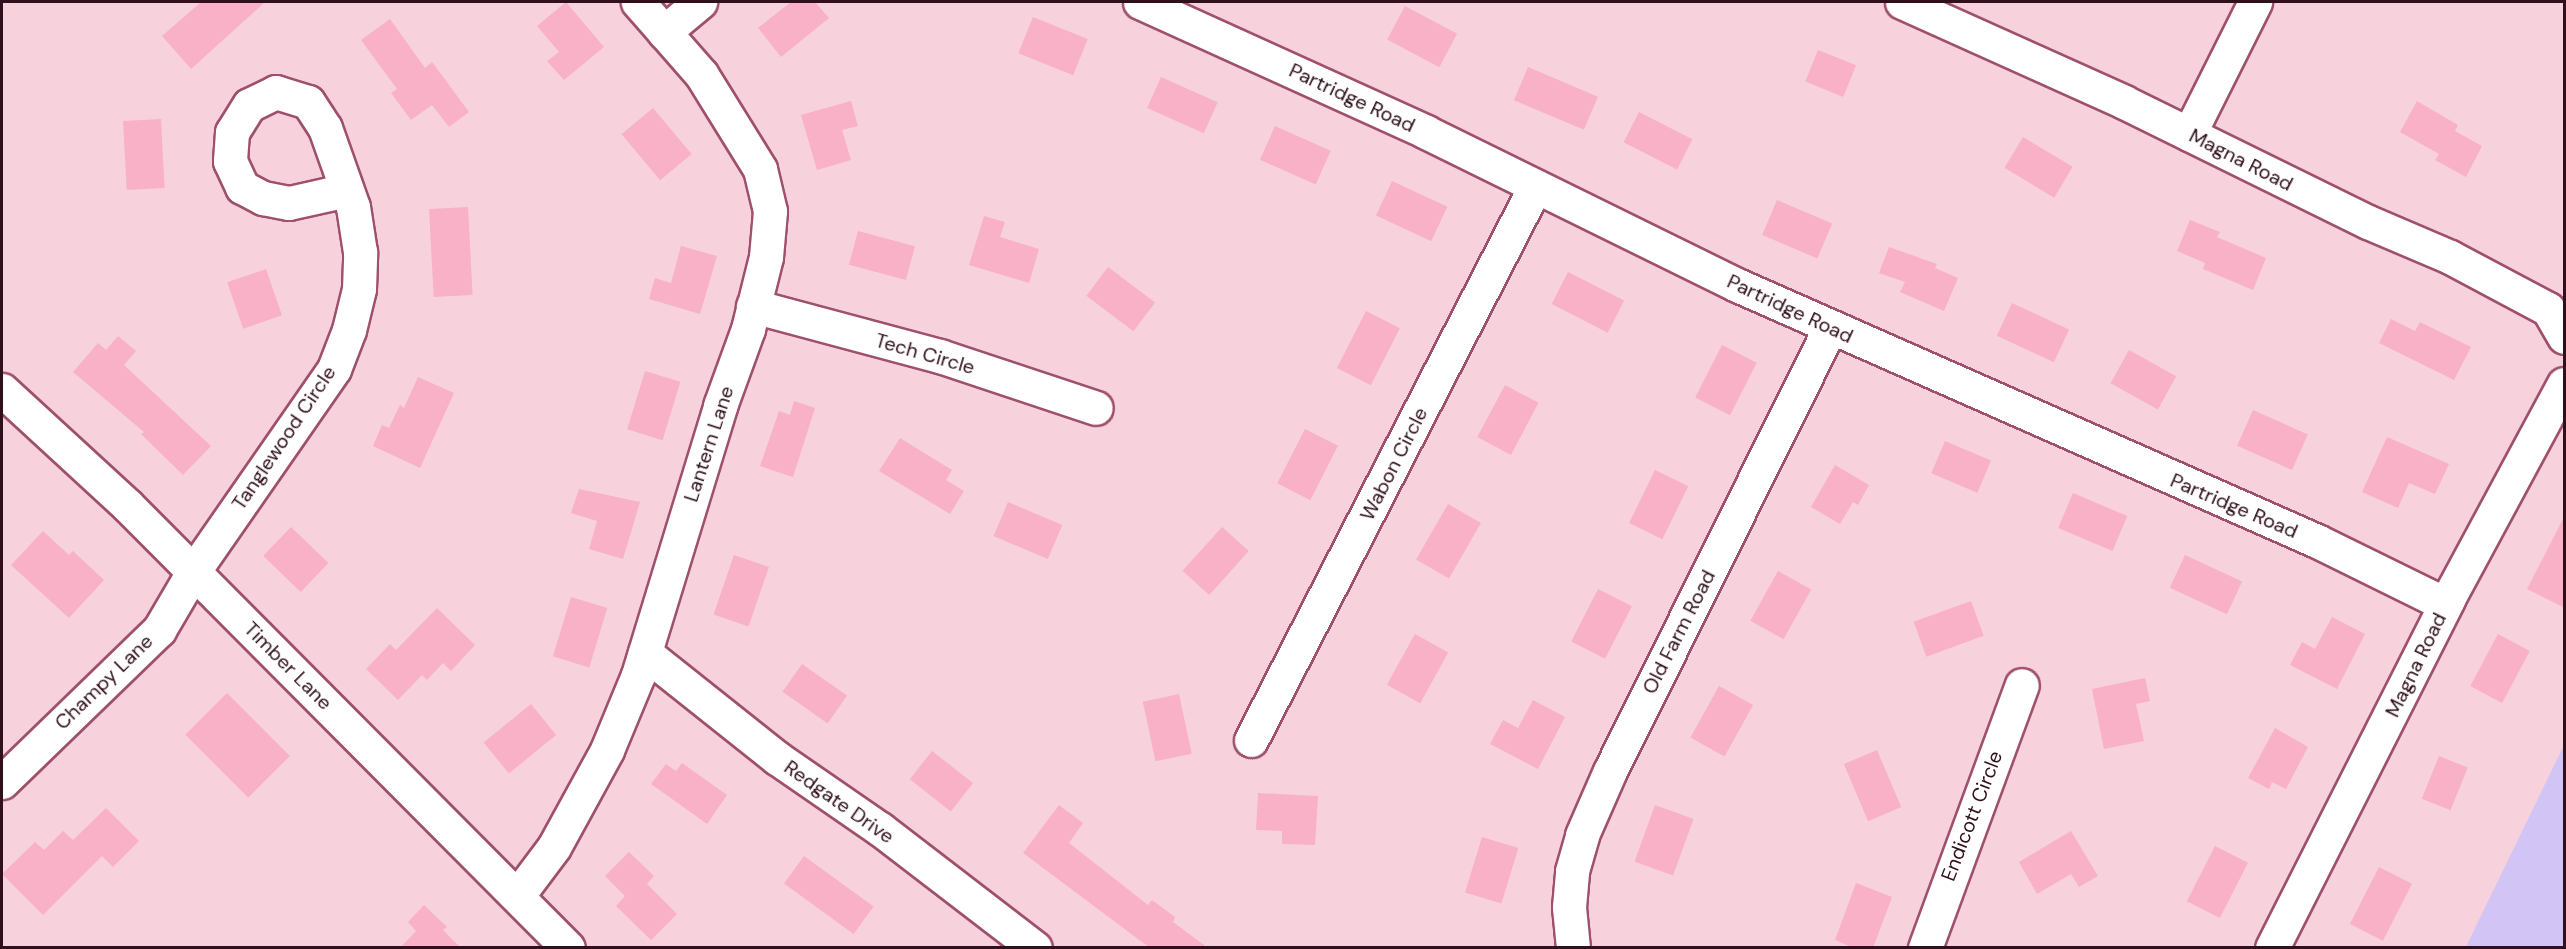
<!DOCTYPE html>
<html>
<head>
<meta charset="utf-8">
<style>
	body { margin:0 }
	#map { position:relative; width:2566px; height:949px; overflow:hidden; background:#f7d2dd; font-family:"DM Sans",sans-serif }
	div>[style] { position:absolute }
	.green>* { inset:0; background:#d3c4f6 }
	.building>* { inset:0; background:#f8b1c7; transform-origin:0 0 }
	.roads { filter:drop-shadow(2px 0 #9e506c) drop-shadow(-2px 0 #9e506c) drop-shadow(0 2px #9e506c) drop-shadow(0 -2px #9e506c) }
	.street>* { height:33px; margin:-16.5px; padding:0 16.5px; transform-origin:16.5px; border-radius:16.5px; background:#fff }
	span { translate:-50% -50%; white-space:nowrap; text-align:center; line-height:1.15; -webkit-text-stroke:4.5px #fff; paint-order:stroke }
	.street-label { font-size:20px; color:#30101c }
	.frame { position:absolute; inset:0; border:3px solid #30101c; pointer-events:none }
</style>
</head>
<body>
<div id="map">
	<div class="green">
		<div style="clip-path:polygon(2564px 745px,2564px 947px,2466px 947px,2475px 928px)"></div>
	</div>
	<div class="building">
		<div style="clip-path:polygon(201px 2px,265px 2px,191px 69px,162px 36px)"></div>
		<div style="clip-path:polygon(566px 2px,604px 47px,564px 80px,547px 61px,559px 52px,537px 26px)"></div>
		<div style="clip-path:polygon(791px 2px,815px 2px,829px 18px,781px 57px,758px 28px)"></div>
		<div style="left:1405px;top:6px;width:59px;height:38px;rotate:28deg"></div>
		<div style="left:1033px;top:17px;width:59px;height:39px;rotate:22deg"></div>
		<div style="clip-path:polygon(390px 19px,425px 68px,432px 62px,469px 112px,449px 127px,432px 105px,411px 120px,391px 93px,397px 89px,361px 40px)"></div>
		<div style="left:1818px;top:50px;width:41px;height:34px;rotate:22deg"></div>
		<div style="left:1528px;top:67px;width:76px;height:36px;rotate:23deg"></div>
		<div style="left:1161px;top:77px;width:62px;height:34px;rotate:24deg"></div>
		<div style="clip-path:polygon(851px 101px,858px 126px,842px 130px,851px 160px,817px 170px,801px 115px)"></div>
		<div style="clip-path:polygon(2417px 101px,2458px 125px,2455px 131px,2482px 146px,2466px 177px,2435px 160px,2439px 154px,2400px 132px)"></div>
		<div style="left:653px;top:108px;width:60px;height:41px;rotate:50deg"></div>
		<div style="left:1639px;top:112px;width:60px;height:34px;rotate:27deg"></div>
		<div style="left:161px;top:119px;width:69px;height:38px;rotate:87deg"></div>
		<div style="left:1275px;top:126px;width:61px;height:37px;rotate:24deg"></div>
		<div style="left:2023px;top:137px;width:58px;height:36px;rotate:31deg"></div>
		<div style="left:1392px;top:181px;width:61px;height:38px;rotate:25deg"></div>
		<div style="left:1777px;top:200px;width:60px;height:38px;rotate:23deg"></div>
		<div style="left:468px;top:207px;width:88px;height:39px;rotate:87deg"></div>
		<div style="clip-path:polygon(984px 216px,1005px 222px,1000px 237px,1039px 249px,1029px 283px,969px 265px)"></div>
		<div style="clip-path:polygon(2190px 220px,2220px 232px,2217px 237px,2266px 258px,2253px 290px,2203px 269px,2205px 263px,2177px 251px)"></div>
		<div style="left:858px;top:231px;width:59px;height:35px;rotate:15deg"></div>
		<div style="clip-path:polygon(681px 246px,717px 256px,700px 314px,649px 299px,655px 278px,671px 283px)"></div>
		<div style="clip-path:polygon(1889px 247px,1937px 264px,1935px 268px,1958px 278px,1944px 311px,1900px 292px,1905px 282px,1879px 273px)"></div>
		<div style="left:1108px;top:267px;width:59px;height:36px;rotate:37deg"></div>
		<div style="left:266px;top:269px;width:49px;height:41px;rotate:71deg"></div>
		<div style="left:1568px;top:272px;width:63px;height:36px;rotate:27deg"></div>
		<div style="left:2012px;top:303px;width:63px;height:36px;rotate:25deg"></div>
		<div style="left:1366px;top:311px;width:38px;height:64px;rotate:27deg"></div>
		<div style="clip-path:polygon(2391px 319px,2415px 331px,2420px 322px,2471px 347px,2454px 380px,2379px 343px)"></div>
		<div style="clip-path:polygon(118px 336px,136px 351px,124px 365px,211px 446px,183px 475px,141px 434px,144px 432px,73px 372px,98px 343px,106px 350px)"></div>
		<div style="left:1722px;top:345px;width:39px;height:59px;rotate:27deg"></div>
		<div style="left:2129px;top:350px;width:54px;height:38px;rotate:29deg"></div>
		<div style="left:645px;top:371px;width:37px;height:61px;rotate:17deg"></div>
		<div style="clip-path:polygon(418px 377px,454px 393px,420px 468px,373px 446px,382px 425px,389px 428px,400px 405px,404px 408px)"></div>
		<div style="left:1505px;top:385px;width:38px;height:59px;rotate:28deg"></div>
		<div style="clip-path:polygon(794px 401px,815px 408px,793px 477px,760px 466px,779px 411px,790px 415px)"></div>
		<div style="left:2253px;top:410px;width:60px;height:39px;rotate:24deg"></div>
		<div style="left:1305px;top:429px;width:37px;height:61px;rotate:27deg"></div>
		<div style="clip-path:polygon(2387px 437px,2449px 464px,2435px 494px,2409px 483px,2398px 508px,2362px 492px)"></div>
		<div style="clip-path:polygon(900px 438px,952px 470px,946px 480px,964px 491px,950px 514px,879px 471px)"></div>
		<div style="left:1945px;top:441px;width:50px;height:35px;rotate:23deg"></div>
		<div style="clip-path:polygon(1835px 465px,1869px 485px,1858px 505px,1853px 502px,1840px 524px,1811px 507px)"></div>
		<div style="left:1655px;top:470px;width:37px;height:59px;rotate:26deg"></div>
		<div style="clip-path:polygon(579px 489px,640px 502px,623px 559px,589px 549px,597px 521px,571px 513px)"></div>
		<div style="left:2073px;top:493px;width:59px;height:38px;rotate:23deg"></div>
		<div style="left:1008px;top:502px;width:59px;height:37px;rotate:23deg"></div>
		<div style="left:1448px;top:504px;width:38px;height:64px;rotate:30deg"></div>
		<div style="clip-path:polygon(2565px 515px,2565px 608px,2527px 589px)"></div>
		<div style="left:291px;top:527px;width:52px;height:40px;rotate:44deg"></div>
		<div style="left:1222px;top:527px;width:36px;height:59px;rotate:42deg"></div>
		<div style="clip-path:polygon(43px 531px,69px 555px,73px 551px,104px 580px,69px 618px,11px 565px)"></div>
		<div style="left:734px;top:555px;width:37px;height:63px;rotate:19deg"></div>
		<div style="left:2185px;top:555px;width:63px;height:36px;rotate:25deg"></div>
		<div style="left:1778px;top:571px;width:38px;height:57px;rotate:29deg"></div>
		<div style="left:1598px;top:589px;width:38px;height:59px;rotate:27deg"></div>
		<div style="left:571px;top:597px;width:38px;height:62px;rotate:17deg"></div>
		<div style="left:1971px;top:601px;width:37px;height:61px;rotate:70deg"></div>
		<div style="clip-path:polygon(437px 608px,475px 645px,451px 671px,443px 663px,427px 680px,422px 675px,398px 700px,366px 669px,390px 644px,396px 650px)"></div>
		<div style="clip-path:polygon(2332px 617px,2365px 634px,2337px 689px,2290px 665px,2302px 642px,2315px 649px)"></div>
		<div style="left:1415px;top:634px;width:38px;height:58px;rotate:29deg"></div>
		<div style="left:2498px;top:634px;width:36px;height:59px;rotate:28deg"></div>
		<div style="left:802px;top:664px;width:55px;height:34px;rotate:35deg"></div>
		<div style="clip-path:polygon(2145px 678px,2150px 701px,2136px 704px,2144px 741px,2104px 749px,2092px 689px)"></div>
		<div style="left:1719px;top:686px;width:39px;height:59px;rotate:29deg"></div>
		<div style="left:227px;top:693px;width:89px;height:59px;rotate:45deg"></div>
		<div style="left:1179px;top:694px;width:61px;height:37px;rotate:78deg"></div>
		<div style="clip-path:polygon(1533px 700px,1565px 717px,1538px 769px,1490px 744px,1503px 720px,1518px 728px)"></div>
		<div style="left:531px;top:704px;width:40px;height:61px;rotate:51deg"></div>
		<div style="clip-path:polygon(2275px 728px,2308px 747px,2286px 789px,2272px 782px,2269px 789px,2248px 778px)"></div>
		<div style="left:1877px;top:750px;width:62px;height:36px;rotate:67deg"></div>
		<div style="left:932px;top:751px;width:52px;height:36px;rotate:38deg"></div>
		<div style="left:2439px;top:756px;width:31px;height:46px;rotate:22deg"></div>
		<div style="clip-path:polygon(682px 763px,727px 795px,707px 824px,651px 784px,666px 764px,676px 771px)"></div>
		<div style="clip-path:polygon(1258px 793px,1318px 796px,1315px 845px,1282px 844px,1282px 831px,1256px 830px)"></div>
		<div style="clip-path:polygon(1059px 805px,1083px 823px,1069px 843px,1148px 905px,1152px 900px,1175px 917px,1173px 922px,1208px 948px,1150px 948px,1023px 853px)"></div>
		<div style="left:1655px;top:805px;width:41px;height:60px;rotate:20deg"></div>
		<div style="clip-path:polygon(106px 808px,139px 841px,113px 867px,102px 856px,43px 915px,2px 874px,35px 842px,44px 850px,63px 831px,73px 840px)"></div>
		<div style="clip-path:polygon(2071px 831px,2098px 876px,2079px 887px,2071px 874px,2037px 894px,2019px 862px)"></div>
		<div style="left:1482px;top:837px;width:38px;height:58px;rotate:17deg"></div>
		<div style="left:2215px;top:846px;width:37px;height:62px;rotate:27deg"></div>
		<div style="clip-path:polygon(629px 852px,654px 876px,647px 884px,677px 914px,651px 940px,616px 906px,625px 896px,605px 876px)"></div>
		<div style="left:804px;top:856px;width:86px;height:34px;rotate:36deg"></div>
		<div style="left:2379px;top:867px;width:37px;height:64px;rotate:27deg"></div>
		<div style="clip-path:polygon(1856px 883px,1892px 897px,1873px 948px,1854px 948px,1835px 940px)"></div>
		<div style="clip-path:polygon(424px 905px,447px 927px,443px 930px,461px 948px,400px 948px,416px 931px,408px 922px)"></div>
	</div>
	<div class="roads">
		<div class="street">
			<div style="left:1140px;top:2px;width:314px;rotate:24.4deg"></div>
			<div style="left:1426px;top:132px;width:347px;rotate:26.2deg"></div>
			<div style="left:1737px;top:285px;width:634px;rotate:23.82deg"></div>
			<div style="left:2317px;top:541px;width:143px;rotate:26.2deg"></div>
			<div style="left:1902px;top:2px;width:243px;rotate:24.2deg"></div>
			<div style="left:2124px;top:102px;width:272px;rotate:26.2deg"></div>
			<div style="left:2368px;top:222px;width:89px;rotate:23.1deg"></div>
			<div style="left:2450px;top:257px;width:111px;rotate:28deg"></div>
			<div style="left:2548px;top:309px;width:32px;rotate:60deg"></div>
			<div style="left:664px;top:32px;width:47px;rotate:-39.8deg"></div>
			<div style="left:2189px;top:134px;width:148px;rotate:-63.4deg"></div>
			<div style="left:753px;top:306px;width:194px;rotate:15deg"></div>
			<div style="left:940px;top:356px;width:164px;rotate:18.4deg"></div>
			<div style="left:2px;top:390px;width:170px;rotate:42.6deg"></div>
			<div style="left:127px;top:505px;width:625px;rotate:45.13deg"></div>
			<div style="left:645px;top:653px;width:169px;rotate:38.5deg"></div>
			<div style="left:777px;top:758px;width:125px;rotate:34.6deg"></div>
			<div style="left:880px;top:829px;width:195px;rotate:37.5deg"></div>
			<div style="left:1251px;top:740px;width:622px;rotate:-62.82deg"></div>
			<div style="left:2px;top:782px;width:219px;rotate:-44.1deg"></div>
			<div style="left:159px;top:630px;width:67px;rotate:-59.6deg"></div>
			<div style="left:193px;top:572px;width:247px;rotate:-55.2deg"></div>
			<div style="left:334px;top:369px;width:42px;rotate:-69deg"></div>
			<div style="left:349px;top:330px;width:42px;rotate:-76.3deg"></div>
			<div style="left:359px;top:289px;width:37px;rotate:-88deg"></div>
			<div style="left:360px;top:252px;width:46px;rotate:-98.8deg"></div>
			<div style="left:353px;top:207px;width:84px;rotate:-109.5deg"></div>
			<div style="left:325px;top:128px;width:31px;rotate:-123deg"></div>
			<div style="left:308px;top:102px;width:34px;rotate:-163deg"></div>
			<div style="left:276px;top:92px;width:30px;rotate:154deg"></div>
			<div style="left:249px;top:105px;width:32px;rotate:122deg"></div>
			<div style="left:232px;top:132px;width:29px;rotate:94deg"></div>
			<div style="left:230px;top:161px;width:29px;rotate:65deg"></div>
			<div style="left:242px;top:187px;width:24px;rotate:28deg"></div>
			<div style="left:263px;top:198px;width:26px;rotate:11deg"></div>
			<div style="left:289px;top:203px;width:59px;rotate:-12.6deg"></div>
			<div style="left:518px;top:895px;width:60px;rotate:-53.1deg"></div>
			<div style="left:554px;top:847px;width:111px;rotate:-61.3deg"></div>
			<div style="left:607px;top:750px;width:81px;rotate:-67.5deg"></div>
			<div style="left:638px;top:675px;width:281px;rotate:-73deg"></div>
			<div style="left:720px;top:406px;width:82px;rotate:-70deg"></div>
			<div style="left:748px;top:329px;width:74px;rotate:-76deg"></div>
			<div style="left:766px;top:257px;width:46px;rotate:-85deg"></div>
			<div style="left:770px;top:211px;width:43px;rotate:-103.4deg"></div>
			<div style="left:760px;top:169px;width:112px;rotate:-121.8deg"></div>
			<div style="left:701px;top:74px;width:96px;rotate:-131.2deg"></div>
			<div style="left:1573px;top:948px;width:41px;rotate:-95.6deg"></div>
			<div style="left:1569px;top:907px;width:36px;rotate:-85deg"></div>
			<div style="left:1572px;top:871px;width:37px;rotate:-74deg"></div>
			<div style="left:1582px;top:835px;width:70px;rotate:-66.4deg"></div>
			<div style="left:1610px;top:771px;width:495px;rotate:-63.6deg"></div>
			<div style="left:1925px;top:948px;width:280px;rotate:-69.8deg"></div>
			<div style="left:2272px;top:948px;width:391px;rotate:-63.2deg"></div>
			<div style="left:2448px;top:599px;width:244px;rotate:-61.7deg"></div>
		</div>
	</div>
	<div class="street-label">
		<span style="left:1352px;top:98px;rotate:25deg">Partridge Road</span>
		<span style="left:2241px;top:160px;rotate:27deg">Magna Road</span>
		<span style="left:1790px;top:309px;rotate:25deg">Partridge Road</span>
		<span style="left:925px;top:354px;rotate:16deg">Tech Circle</span>
		<span style="left:284px;top:438px;rotate:-56deg">Tanglewood Circle</span>
		<span style="left:709px;top:444px;rotate:-72deg">Lantern Lane</span>
		<span style="left:1394px;top:464px;rotate:-63deg">Wabon Circle</span>
		<span style="left:2234px;top:506px;rotate:23deg">Partridge Road</span>
		<span style="left:1679px;top:632px;rotate:-63deg">Old Farm Road</span>
		<span style="left:2416px;top:665px;rotate:-64deg">Magna Road</span>
		<span style="left:288px;top:666px;rotate:45deg">Timber Lane</span>
		<span style="left:104px;top:682px;rotate:-44deg">Champy Lane</span>
		<span style="left:839px;top:802px;rotate:35deg">Redgate Drive</span>
		<span style="left:1972px;top:816px;rotate:-69deg">Endicott Circle</span>
	</div>
	<div class="frame"></div>
</div>
</body>
</html>
